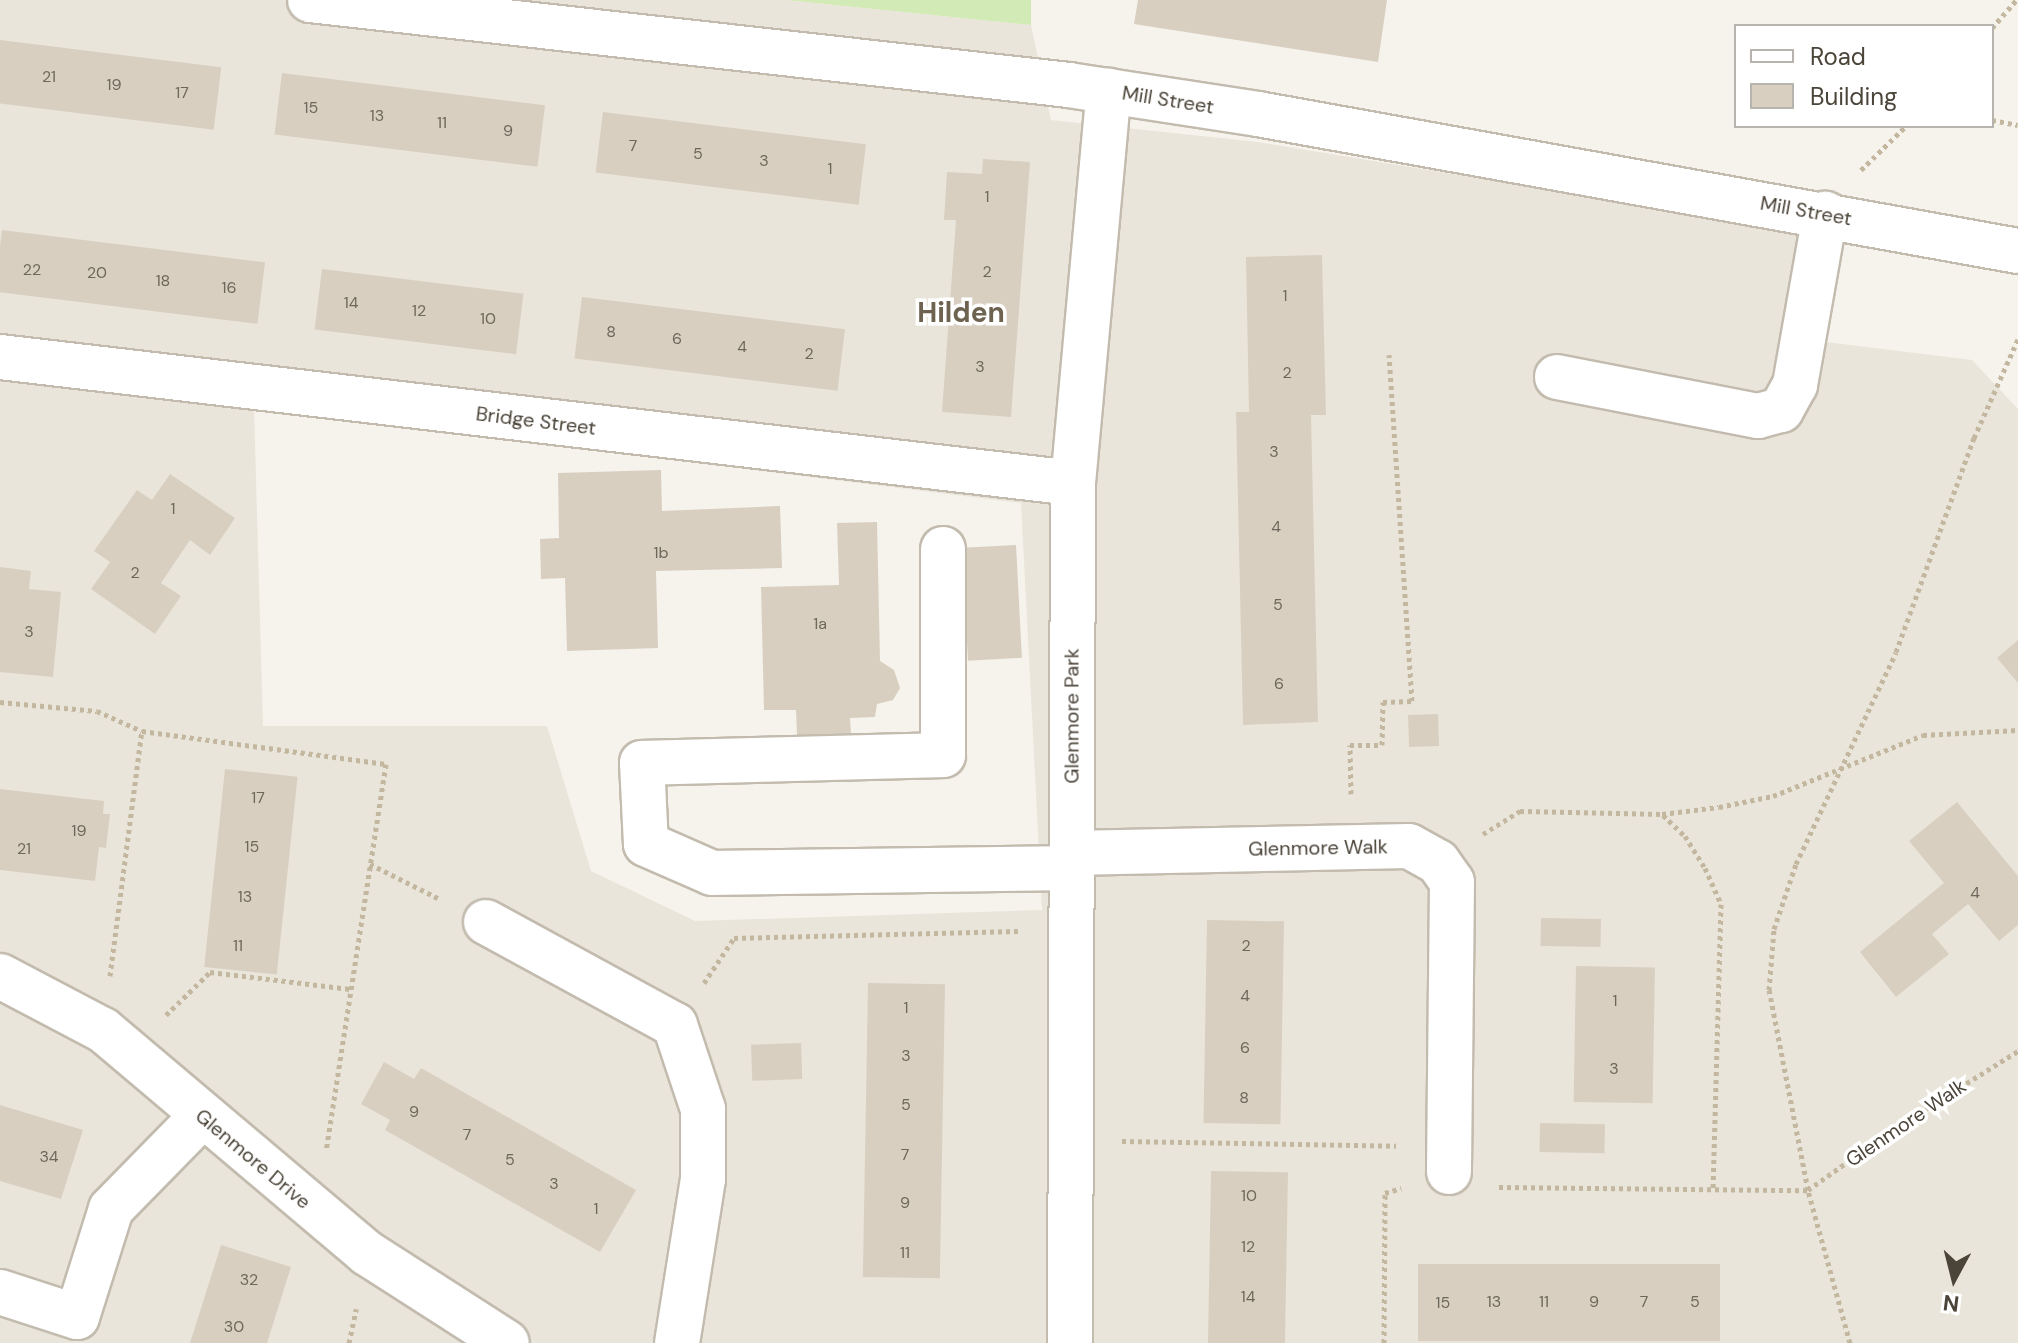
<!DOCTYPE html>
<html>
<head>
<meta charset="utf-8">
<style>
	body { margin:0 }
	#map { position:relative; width:2018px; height:1343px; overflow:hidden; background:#f6f3ec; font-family:"DM Sans",sans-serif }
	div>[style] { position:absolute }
	.residential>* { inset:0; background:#eae5da }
	.green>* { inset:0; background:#d2eab5 }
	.building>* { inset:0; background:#d8cfc1; transform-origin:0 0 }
	.path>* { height:5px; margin-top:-2.5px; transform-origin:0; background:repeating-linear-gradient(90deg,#c4b79f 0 4px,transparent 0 8px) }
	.roads { filter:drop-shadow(2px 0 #c2bbae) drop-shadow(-2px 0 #c2bbae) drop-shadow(0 2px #c2bbae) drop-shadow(0 -2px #c2bbae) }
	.minor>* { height:44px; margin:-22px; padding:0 22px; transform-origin:22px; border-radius:22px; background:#fff }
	span { translate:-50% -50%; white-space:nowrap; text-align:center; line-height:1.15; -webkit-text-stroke:7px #fff; paint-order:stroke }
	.number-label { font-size:16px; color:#6e675b }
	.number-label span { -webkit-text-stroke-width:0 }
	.street-label { font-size:20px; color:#4b4439 }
	.district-label { font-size:28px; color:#6e6250; font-weight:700 }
	.legend { position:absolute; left:1734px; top:24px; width:260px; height:104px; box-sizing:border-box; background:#fff; border:2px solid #b7b4b0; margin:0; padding:10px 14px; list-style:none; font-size:24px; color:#4b4439 }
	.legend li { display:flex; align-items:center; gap:16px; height:40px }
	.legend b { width:40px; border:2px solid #b7b4b0 }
	.north { position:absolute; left:1914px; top:1239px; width:80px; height:80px; -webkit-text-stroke:6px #fff; paint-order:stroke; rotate:187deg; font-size:22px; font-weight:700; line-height:32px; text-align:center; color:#4b4439 }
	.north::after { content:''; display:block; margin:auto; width:28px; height:36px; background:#4b4439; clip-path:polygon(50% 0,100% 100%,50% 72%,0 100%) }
</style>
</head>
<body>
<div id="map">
	<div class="residential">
		<div style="clip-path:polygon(evenodd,0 0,786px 0,1031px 25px,1051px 120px,1258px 142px,1813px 233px,1826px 342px,1972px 360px,2018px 409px,2018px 1343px,0 1343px,0 0,254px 408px,1021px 503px,1042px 910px,695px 921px,591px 871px,547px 726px,263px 726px,254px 408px)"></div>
	</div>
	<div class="green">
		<div style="clip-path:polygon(786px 0,1031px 0,1031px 25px)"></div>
	</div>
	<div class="building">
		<div style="clip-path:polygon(1138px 0,1387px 0,1378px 62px,1134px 24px)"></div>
		<div style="left:0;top:40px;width:223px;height:63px;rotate:7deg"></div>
		<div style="left:282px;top:73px;width:265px;height:62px;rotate:7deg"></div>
		<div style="left:603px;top:112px;width:265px;height:61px;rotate:7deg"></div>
		<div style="clip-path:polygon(983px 159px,1030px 162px,1011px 417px,942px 412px,956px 220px,944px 220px,947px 172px,982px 174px)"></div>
		<div style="left:2px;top:230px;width:265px;height:62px;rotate:7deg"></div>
		<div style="clip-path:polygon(1322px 255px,1326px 415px,1311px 415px,1318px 722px,1243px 725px,1236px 412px,1249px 412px,1246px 257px)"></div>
		<div style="left:322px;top:269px;width:203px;height:61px;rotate:7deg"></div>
		<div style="left:582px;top:297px;width:265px;height:62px;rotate:7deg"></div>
		<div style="clip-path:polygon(661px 470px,662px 511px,780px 506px,782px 568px,656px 571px,658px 648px,567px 651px,565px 578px,541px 579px,540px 539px,559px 538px,558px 473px)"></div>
		<div style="clip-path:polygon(170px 474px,235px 518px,210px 555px,190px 540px,161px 583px,181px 596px,155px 634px,91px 589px,110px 562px,94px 551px,137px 490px,152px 500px)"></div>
		<div style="clip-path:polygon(877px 522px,880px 661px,894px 670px,900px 688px,893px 700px,877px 704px,875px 717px,850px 718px,851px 734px,797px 735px,796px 710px,764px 710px,761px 587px,839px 585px,837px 523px)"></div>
		<div style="left:1016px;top:545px;width:113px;height:54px;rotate:87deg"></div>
		<div style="clip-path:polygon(0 567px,31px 571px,29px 589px,61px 592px,53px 677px,0 672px)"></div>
		<div style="clip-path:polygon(2018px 640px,2018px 683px,1997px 658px)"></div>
		<div style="left:1438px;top:714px;width:32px;height:30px;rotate:88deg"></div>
		<div style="left:225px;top:769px;width:73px;height:199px;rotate:6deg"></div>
		<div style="clip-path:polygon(0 789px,104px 801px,103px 814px,110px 814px,106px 848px,99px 847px,95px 881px,0 870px)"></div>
		<div style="clip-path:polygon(1957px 802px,2018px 876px,2018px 925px,1999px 941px,1968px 904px,1932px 934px,1949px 954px,1896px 997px,1860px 952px,1944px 883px,1909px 841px)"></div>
		<div style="left:1541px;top:918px;width:60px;height:28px;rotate:1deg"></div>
		<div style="left:1207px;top:920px;width:77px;height:203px;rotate:1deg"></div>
		<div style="left:1576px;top:966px;width:79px;height:136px;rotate:1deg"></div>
		<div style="left:868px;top:983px;width:77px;height:294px;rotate:1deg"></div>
		<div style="left:801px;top:1043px;width:36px;height:50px;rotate:88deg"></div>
		<div style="clip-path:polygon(384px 1062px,414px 1079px,421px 1068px,636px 1190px,600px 1252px,385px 1130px,390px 1120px,361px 1104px)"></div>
		<div style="clip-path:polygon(0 1105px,83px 1130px,61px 1199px,0 1181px)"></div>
		<div style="left:1540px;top:1123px;width:65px;height:29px;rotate:1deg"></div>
		<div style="left:1211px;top:1171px;width:77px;height:172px;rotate:1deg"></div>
		<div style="clip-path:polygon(221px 1245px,291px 1267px,267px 1343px,190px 1343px)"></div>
		<div style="left:1418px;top:1264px;width:302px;height:77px"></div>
	</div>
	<div class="path">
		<div style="left:1992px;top:28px;width:37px;rotate:-49deg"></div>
		<div style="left:1992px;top:120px;width:26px;rotate:11deg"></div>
		<div style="left:1861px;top:170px;width:63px;rotate:-44.4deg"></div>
		<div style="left:0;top:702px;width:97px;rotate:5.3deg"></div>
		<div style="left:97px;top:711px;width:49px;rotate:24deg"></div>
		<div style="left:142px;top:731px;width:246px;rotate:7.7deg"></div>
		<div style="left:386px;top:764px;width:391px;rotate:98.8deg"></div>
		<div style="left:1351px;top:794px;width:49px;rotate:-91.2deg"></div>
		<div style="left:1350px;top:745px;width:32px"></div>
		<div style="left:1382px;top:745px;width:43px;rotate:-88.7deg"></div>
		<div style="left:1383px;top:702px;width:29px;rotate:-2deg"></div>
		<div style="left:1412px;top:701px;width:347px;rotate:-93.8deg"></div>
		<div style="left:1663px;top:815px;width:30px;rotate:44deg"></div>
		<div style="left:1685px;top:836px;width:38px;rotate:58deg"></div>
		<div style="left:1705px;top:868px;width:39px;rotate:66deg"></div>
		<div style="left:1721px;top:904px;width:287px;rotate:91.6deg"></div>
		<div style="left:1483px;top:834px;width:44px;rotate:-31.9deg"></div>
		<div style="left:1520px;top:811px;width:142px;rotate:1.2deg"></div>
		<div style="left:1662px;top:814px;width:57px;rotate:-7deg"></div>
		<div style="left:1719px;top:807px;width:55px;rotate:-11.5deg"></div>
		<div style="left:1773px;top:796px;width:162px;rotate:-22.1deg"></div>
		<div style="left:1923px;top:735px;width:95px;rotate:-3deg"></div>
		<div style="left:370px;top:864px;width:78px;rotate:26.6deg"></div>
		<div style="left:110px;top:976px;width:247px;rotate:-82.6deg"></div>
		<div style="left:704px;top:983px;width:54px;rotate:-56.3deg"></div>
		<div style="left:734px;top:938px;width:284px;rotate:-1.4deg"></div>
		<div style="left:166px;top:1015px;width:62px;rotate:-44.3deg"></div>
		<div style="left:210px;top:972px;width:141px;rotate:6.9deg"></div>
		<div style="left:1122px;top:1141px;width:274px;rotate:1deg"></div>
		<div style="left:1499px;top:1187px;width:309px;rotate:0.6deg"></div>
		<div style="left:1808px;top:1190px;width:204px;rotate:-101deg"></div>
		<div style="left:1769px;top:990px;width:61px;rotate:-85.3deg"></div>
		<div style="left:1774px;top:929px;width:69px;rotate:-71.3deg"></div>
		<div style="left:1796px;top:864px;width:234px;rotate:-64.7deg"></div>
		<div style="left:1896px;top:652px;width:228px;rotate:-70deg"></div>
		<div style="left:1974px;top:438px;width:108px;rotate:-66deg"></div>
		<div style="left:349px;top:1343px;width:35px;rotate:-78deg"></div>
		<div style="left:1384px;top:1343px;width:150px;rotate:-89.6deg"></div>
		<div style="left:1385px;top:1193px;width:17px;rotate:-17deg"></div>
		<div style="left:1850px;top:1343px;width:159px;rotate:-105.4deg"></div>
		<div style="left:1808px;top:1190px;width:103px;rotate:-35.5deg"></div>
		<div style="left:1892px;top:1130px;width:149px;rotate:-32.1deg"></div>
	</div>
	<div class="roads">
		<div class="minor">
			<div style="left:310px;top:0;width:764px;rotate:6.39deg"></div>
			<div style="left:1069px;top:85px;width:191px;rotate:8.7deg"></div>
			<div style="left:1258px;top:114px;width:772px;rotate:10.22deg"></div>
			<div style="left:0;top:357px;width:1080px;rotate:6.7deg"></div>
			<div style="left:1557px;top:377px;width:205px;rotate:11deg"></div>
			<div style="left:1758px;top:416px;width:24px;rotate:-15deg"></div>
			<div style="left:1781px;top:410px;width:29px;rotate:-61deg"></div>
			<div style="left:1795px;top:385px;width:174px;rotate:-80deg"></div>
			<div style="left:943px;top:549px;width:206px;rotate:90deg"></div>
			<div style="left:943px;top:755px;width:301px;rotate:178.5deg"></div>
			<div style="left:642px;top:763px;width:81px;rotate:87.2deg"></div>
			<div style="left:646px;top:844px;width:72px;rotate:23.7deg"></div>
			<div style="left:712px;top:873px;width:359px;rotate:-0.8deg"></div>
			<div style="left:1071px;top:853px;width:338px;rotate:-1.2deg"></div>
			<div style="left:1409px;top:846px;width:33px;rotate:29deg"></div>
			<div style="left:1438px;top:862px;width:24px;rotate:55deg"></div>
			<div style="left:1452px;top:882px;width:290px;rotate:90.6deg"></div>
			<div style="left:486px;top:922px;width:215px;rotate:28.6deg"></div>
			<div style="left:675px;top:1025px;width:89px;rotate:71.6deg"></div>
			<div style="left:703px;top:1109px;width:70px;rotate:90deg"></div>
			<div style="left:703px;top:1179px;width:166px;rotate:99deg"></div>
			<div style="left:0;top:976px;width:116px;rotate:27.7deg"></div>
			<div style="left:103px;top:1030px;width:346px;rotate:40.2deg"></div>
			<div style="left:367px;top:1253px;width:166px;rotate:32.7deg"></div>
			<div style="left:0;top:1292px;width:81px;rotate:18deg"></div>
			<div style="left:77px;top:1317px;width:113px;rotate:-72.5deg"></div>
			<div style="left:111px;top:1209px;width:130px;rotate:-45.6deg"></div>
			<div style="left:1070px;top:1343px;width:860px;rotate:-89.8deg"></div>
			<div style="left:1073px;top:483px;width:394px;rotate:-84.8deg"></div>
		</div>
	</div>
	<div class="number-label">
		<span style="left:49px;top:77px">21</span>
		<span style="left:114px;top:85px">19</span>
		<span style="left:182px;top:93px">17</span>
		<span style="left:311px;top:108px">15</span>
		<span style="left:377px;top:116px">13</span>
		<span style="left:442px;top:123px">11</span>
		<span style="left:508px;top:131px">9</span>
		<span style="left:633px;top:146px">7</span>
		<span style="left:698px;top:154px">5</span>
		<span style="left:764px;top:161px">3</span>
		<span style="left:830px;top:169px">1</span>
		<span style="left:987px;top:197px">1</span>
		<span style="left:32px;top:270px">22</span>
		<span style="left:987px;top:272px">2</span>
		<span style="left:97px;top:273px">20</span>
		<span style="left:163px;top:281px">18</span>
		<span style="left:229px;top:288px">16</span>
		<span style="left:1285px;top:296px">1</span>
		<span style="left:351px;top:303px">14</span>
		<span style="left:419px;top:311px">12</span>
		<span style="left:488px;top:319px">10</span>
		<span style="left:611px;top:332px">8</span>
		<span style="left:677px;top:339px">6</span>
		<span style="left:742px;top:347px">4</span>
		<span style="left:809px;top:354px">2</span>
		<span style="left:980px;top:367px">3</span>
		<span style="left:1287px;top:373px">2</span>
		<span style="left:1274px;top:452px">3</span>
		<span style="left:173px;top:509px">1</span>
		<span style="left:1276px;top:527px">4</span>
		<span style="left:661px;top:553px">1b</span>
		<span style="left:135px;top:573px">2</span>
		<span style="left:1278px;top:605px">5</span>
		<span style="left:820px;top:624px">1a</span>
		<span style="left:29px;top:632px">3</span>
		<span style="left:1279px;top:684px">6</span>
		<span style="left:258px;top:798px">17</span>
		<span style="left:79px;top:831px">19</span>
		<span style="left:252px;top:847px">15</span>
		<span style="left:24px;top:849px">21</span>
		<span style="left:1975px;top:893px">4</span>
		<span style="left:245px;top:897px">13</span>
		<span style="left:238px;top:946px">11</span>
		<span style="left:1246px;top:946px">2</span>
		<span style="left:1245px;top:996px">4</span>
		<span style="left:1615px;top:1001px">1</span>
		<span style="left:906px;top:1008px">1</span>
		<span style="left:1245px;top:1048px">6</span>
		<span style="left:906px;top:1056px">3</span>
		<span style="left:1614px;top:1069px">3</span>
		<span style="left:1244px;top:1098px">8</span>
		<span style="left:906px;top:1105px">5</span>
		<span style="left:414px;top:1112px">9</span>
		<span style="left:467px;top:1135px">7</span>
		<span style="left:905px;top:1155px">7</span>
		<span style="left:49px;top:1157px">34</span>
		<span style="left:510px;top:1160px">5</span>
		<span style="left:554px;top:1184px">3</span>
		<span style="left:1249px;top:1196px">10</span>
		<span style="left:905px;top:1203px">9</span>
		<span style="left:596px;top:1209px">1</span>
		<span style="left:1248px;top:1247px">12</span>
		<span style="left:905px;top:1253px">11</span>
		<span style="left:249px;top:1280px">32</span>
		<span style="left:1248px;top:1297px">14</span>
		<span style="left:1494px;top:1302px">13</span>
		<span style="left:1544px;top:1302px">11</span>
		<span style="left:1594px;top:1302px">9</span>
		<span style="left:1644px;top:1302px">7</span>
		<span style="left:1695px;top:1302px">5</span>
		<span style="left:1443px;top:1303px">15</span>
		<span style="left:234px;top:1327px">30</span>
	</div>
	<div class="street-label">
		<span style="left:1168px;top:100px;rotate:9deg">Mill Street</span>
		<span style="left:1806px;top:211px;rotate:10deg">Mill Street</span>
		<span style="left:536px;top:421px;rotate:7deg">Bridge Street</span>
		<span style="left:1072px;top:716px;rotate:-90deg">Glenmore Park</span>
		<span style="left:1318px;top:848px;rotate:-1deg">Glenmore Walk</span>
		<span style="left:1906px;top:1123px;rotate:-34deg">Glenmore Walk</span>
		<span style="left:253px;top:1159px;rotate:40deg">Glenmore Drive</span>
	</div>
	<div class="district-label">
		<span style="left:961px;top:313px">Hilden</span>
	</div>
	<ul class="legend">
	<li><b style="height:10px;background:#fff"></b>Road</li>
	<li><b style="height:22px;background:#d8cfc1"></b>Building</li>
	</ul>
	<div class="north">N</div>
</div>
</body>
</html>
